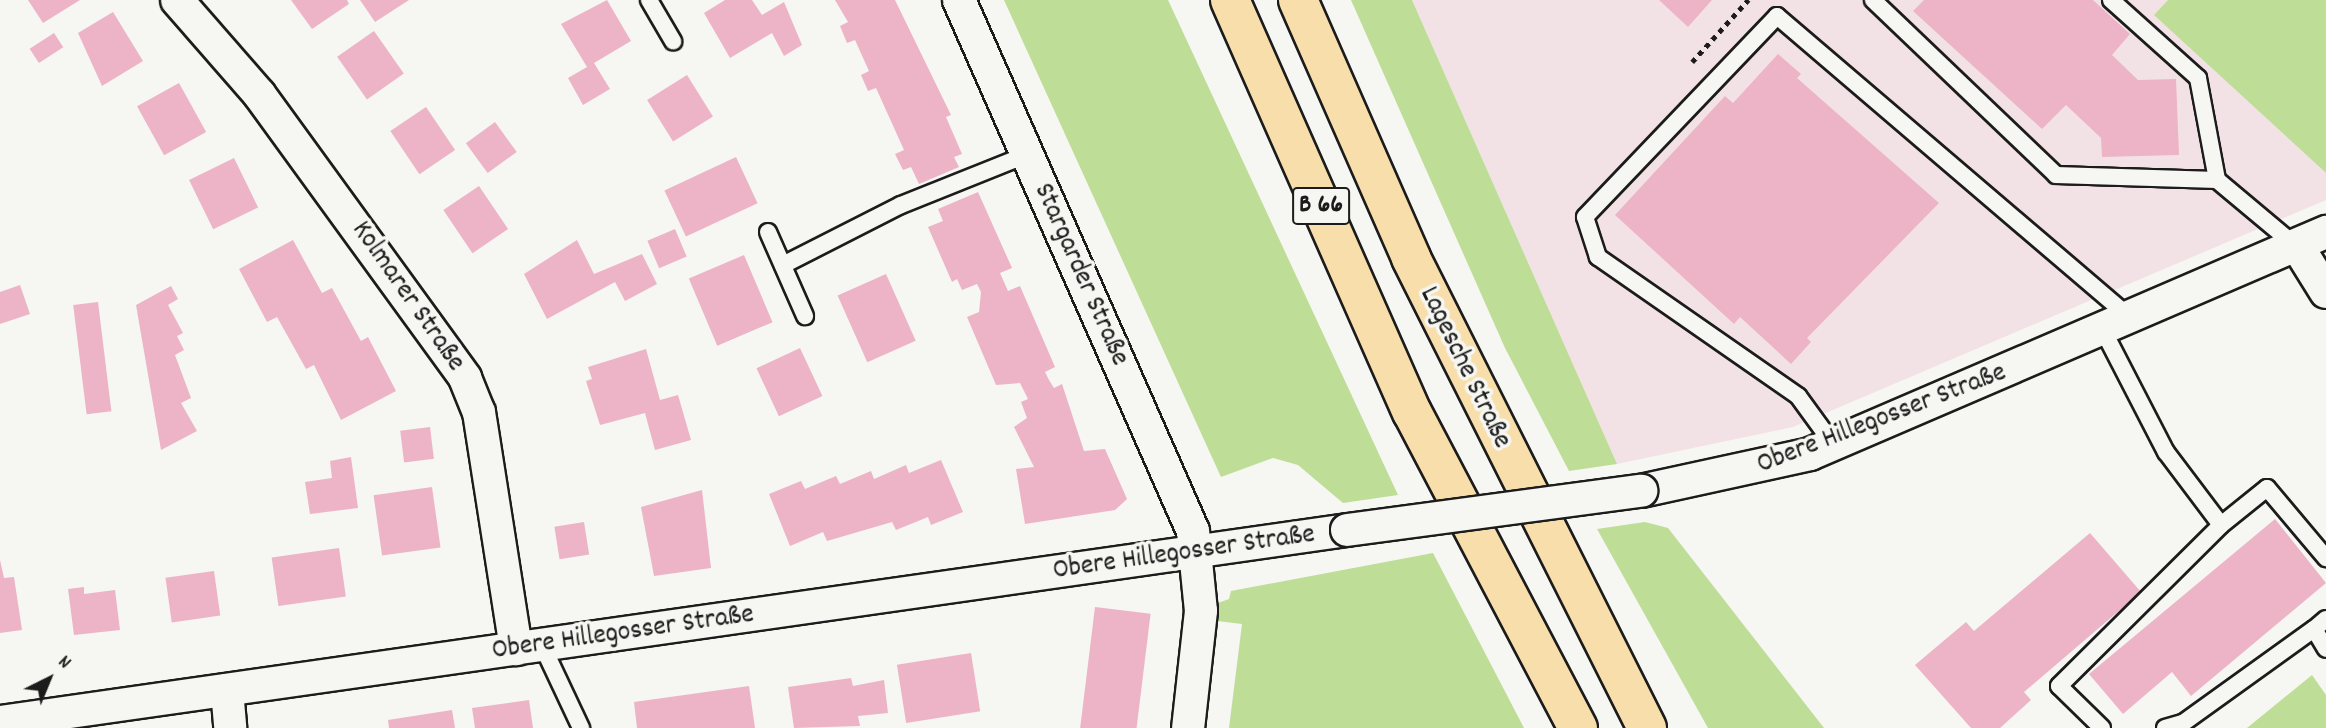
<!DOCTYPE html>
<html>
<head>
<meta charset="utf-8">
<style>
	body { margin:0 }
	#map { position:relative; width:2326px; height:728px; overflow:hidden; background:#f6f6f2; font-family:Dekko,sans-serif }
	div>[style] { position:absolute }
	.built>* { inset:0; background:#f3e2e5 }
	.green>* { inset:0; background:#bedd96 }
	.building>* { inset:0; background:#edb4c8; transform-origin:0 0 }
	.path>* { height:4.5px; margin-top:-2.25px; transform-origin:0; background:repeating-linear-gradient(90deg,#1c1c1c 0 5px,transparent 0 10px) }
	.roads { filter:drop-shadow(2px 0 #1c1c1c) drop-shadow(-2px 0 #1c1c1c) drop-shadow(0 2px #1c1c1c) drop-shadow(0 -2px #1c1c1c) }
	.service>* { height:16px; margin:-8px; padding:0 8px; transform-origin:8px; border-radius:8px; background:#f6f6f2 }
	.minor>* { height:32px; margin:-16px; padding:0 16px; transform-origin:16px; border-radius:16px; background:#f6f6f2 }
	.trunk>* { height:38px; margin:-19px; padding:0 19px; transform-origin:19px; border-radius:19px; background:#f8deab }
	.bridges { filter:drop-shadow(2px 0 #1c1c1c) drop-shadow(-2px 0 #1c1c1c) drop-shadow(0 2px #1c1c1c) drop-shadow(0 -2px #1c1c1c) }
	.minor-bridge>* { height:32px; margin:-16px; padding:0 16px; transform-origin:16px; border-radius:16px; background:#f6f6f2 }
	span { translate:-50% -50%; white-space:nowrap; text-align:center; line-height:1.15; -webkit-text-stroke:7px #f6f6f2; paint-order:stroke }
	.shield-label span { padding:2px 5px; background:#f6f6f2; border:2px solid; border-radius:5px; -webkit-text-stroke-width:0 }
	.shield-label { font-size:26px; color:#1c1c1c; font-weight:700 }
	.street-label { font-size:28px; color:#1c1c1c }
	.north { position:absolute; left:14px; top:644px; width:70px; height:70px; -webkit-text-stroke:5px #f6f6f2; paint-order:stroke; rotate:43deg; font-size:19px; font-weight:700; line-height:28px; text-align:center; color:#1c1c1c }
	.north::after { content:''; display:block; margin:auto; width:24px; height:32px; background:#1c1c1c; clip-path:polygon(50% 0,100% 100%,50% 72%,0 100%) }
</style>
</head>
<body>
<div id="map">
	<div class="built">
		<div style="clip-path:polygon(1412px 0,2168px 0,2155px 15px,2326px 173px,2326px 200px,1793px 427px,1617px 464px)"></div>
	</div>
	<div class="green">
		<div style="clip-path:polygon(1004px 0,1168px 0,1398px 495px,1343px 503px,1298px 465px,1273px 458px,1221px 477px)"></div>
		<div style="clip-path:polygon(1351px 0,1412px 0,1617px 464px,1569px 471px,1505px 348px)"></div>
		<div style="clip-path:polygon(2168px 0,2326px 0,2326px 173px,2154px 15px)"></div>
		<div style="clip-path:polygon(1645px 522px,1668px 528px,1824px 728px,1708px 728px,1597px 529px)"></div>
		<div style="clip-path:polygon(1433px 553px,1524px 728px,1229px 728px,1242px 624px,1217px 621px,1218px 603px,1229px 599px,1231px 591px)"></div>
		<div style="clip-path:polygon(2312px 675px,2326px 695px,2326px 728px,2247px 728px)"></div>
	</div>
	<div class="building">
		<div style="clip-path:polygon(28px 0,80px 0,43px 23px)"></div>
		<div style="clip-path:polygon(291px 0,347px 0,349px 4px,312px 29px)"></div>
		<div style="clip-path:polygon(360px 0,409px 0,375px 22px)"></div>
		<div style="clip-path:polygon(607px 0,631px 41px,594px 63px,610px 89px,583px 105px,568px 78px,587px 67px,561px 24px)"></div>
		<div style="clip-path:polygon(725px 0,752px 0,762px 15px,784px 2px,802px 45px,784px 56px,772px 33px,730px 58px,704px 13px)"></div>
		<div style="clip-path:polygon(835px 0,895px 0,951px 115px,946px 117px,962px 154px,954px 157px,959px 167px,919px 184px,911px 167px,903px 170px,895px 154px,904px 150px,876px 88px,868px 91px,861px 75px,869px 71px,855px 40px,847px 43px,840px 26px,848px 22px)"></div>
		<div style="clip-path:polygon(1659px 0,1712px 0,1688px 27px)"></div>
		<div style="clip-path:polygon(1924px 0,2093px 0,2130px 34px,2112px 55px,2138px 80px,2176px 79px,2179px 155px,2102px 157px,2101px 138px,2066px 105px,2042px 129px,1913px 11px)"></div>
		<div style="clip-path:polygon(113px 12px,143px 61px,102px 86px,78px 33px)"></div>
		<div style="left:374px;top:31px;width:52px;height:45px;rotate:55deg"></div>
		<div style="left:54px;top:33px;width:17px;height:29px;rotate:57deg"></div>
		<div style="clip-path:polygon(1778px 54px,1801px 74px,1797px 78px,1939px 203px,1807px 338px,1811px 342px,1791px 364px,1740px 317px,1734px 324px,1615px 215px,1725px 96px,1733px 103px)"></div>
		<div style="left:687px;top:75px;width:49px;height:47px;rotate:58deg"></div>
		<div style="left:179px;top:83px;width:56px;height:48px;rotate:61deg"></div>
		<div style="left:426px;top:107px;width:52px;height:43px;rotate:56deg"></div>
		<div style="left:495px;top:122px;width:37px;height:36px;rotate:54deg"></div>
		<div style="left:736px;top:157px;width:51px;height:79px;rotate:65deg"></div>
		<div style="left:234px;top:158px;width:55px;height:50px;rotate:64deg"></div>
		<div style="left:479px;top:186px;width:52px;height:43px;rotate:56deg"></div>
		<div style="clip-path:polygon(978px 192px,1012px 268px,1000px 273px,1008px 291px,1020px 286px,1055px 367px,1045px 372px,1049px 380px,1054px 388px,1062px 384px,1084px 451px,1105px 449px,1127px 499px,1115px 510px,1025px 524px,1016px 469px,1034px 467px,1014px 427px,1027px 418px,1021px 402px,1028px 399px,1020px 383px,996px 385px,967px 317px,979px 312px,981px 292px,977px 284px,962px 290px,957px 279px,952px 282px,928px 227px,943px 221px,938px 209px)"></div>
		<div style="left:675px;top:229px;width:30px;height:30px;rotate:67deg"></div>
		<div style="clip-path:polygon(293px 240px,322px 293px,332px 288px,361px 341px,368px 337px,396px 391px,341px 420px,314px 365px,306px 369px,277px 317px,267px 322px,239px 269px)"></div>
		<div style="clip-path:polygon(577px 240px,594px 274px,642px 254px,657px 284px,625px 301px,615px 282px,547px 319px,524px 274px)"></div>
		<div style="left:744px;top:255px;width:73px;height:60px;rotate:67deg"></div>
		<div style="left:886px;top:274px;width:73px;height:53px;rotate:66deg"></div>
		<div style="clip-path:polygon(20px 285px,30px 314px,0 324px,0 292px)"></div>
		<div style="clip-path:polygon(171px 286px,178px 299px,168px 305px,183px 333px,177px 336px,184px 350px,175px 355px,191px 398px,181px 403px,197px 431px,161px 450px,136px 305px)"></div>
		<div style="left:98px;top:302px;width:110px;height:25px;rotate:83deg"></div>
		<div style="left:800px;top:348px;width:53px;height:48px;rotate:65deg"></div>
		<div style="clip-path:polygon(646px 349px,660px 400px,678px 395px,691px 440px,655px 450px,645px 413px,600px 425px,586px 381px,592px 379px,588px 367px)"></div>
		<div style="left:430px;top:427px;width:32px;height:30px;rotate:83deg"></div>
		<div style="clip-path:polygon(351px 457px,358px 508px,310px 514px,305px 482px,332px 478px,330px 461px)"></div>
		<div style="clip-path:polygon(941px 460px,963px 512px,931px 525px,928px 517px,896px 530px,892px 522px,827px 541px,823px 532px,790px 546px,769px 494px,801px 481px,805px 489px,836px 476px,840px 484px,871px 471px,874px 479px,906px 465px,909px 473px)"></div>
		<div style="left:432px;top:487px;width:61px;height:59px;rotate:82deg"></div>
		<div style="clip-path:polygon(702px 490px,711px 568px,654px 576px,641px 507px)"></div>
		<div style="clip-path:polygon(2275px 519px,2326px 583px,2191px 696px,2172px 672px,2123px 714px,2089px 674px)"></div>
		<div style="left:584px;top:522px;width:33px;height:30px;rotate:81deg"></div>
		<div style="clip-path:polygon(2090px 533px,2141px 592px,2024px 692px,2031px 700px,2000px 728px,1971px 728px,1915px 665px,1966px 622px,1974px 631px)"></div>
		<div style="left:339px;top:548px;width:49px;height:68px;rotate:82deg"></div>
		<div style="clip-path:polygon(0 560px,4px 578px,14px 577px,22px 630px,0 633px)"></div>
		<div style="left:214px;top:571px;width:45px;height:49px;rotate:82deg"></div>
		<div style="clip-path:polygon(84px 587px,84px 594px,115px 590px,120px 630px,74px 635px,68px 589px)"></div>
		<div style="left:1095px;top:607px;width:56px;height:122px;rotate:7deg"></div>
		<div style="left:971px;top:653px;width:59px;height:75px;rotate:81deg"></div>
		<div style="clip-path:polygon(851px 678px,853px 686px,884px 680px,888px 713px,858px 716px,860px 726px,794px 728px,788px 687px)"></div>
		<div style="clip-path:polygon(749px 686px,755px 728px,637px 728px,634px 702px)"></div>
		<div style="clip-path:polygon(529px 700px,533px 728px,475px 728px,472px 708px)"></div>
		<div style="clip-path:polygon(452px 710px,455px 728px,389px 728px,388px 720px)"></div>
	</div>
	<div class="path">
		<div style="left:1692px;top:62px;width:84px;rotate:-47.9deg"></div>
	</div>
	<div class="roads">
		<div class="service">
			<div style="left:649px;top:0;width:48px;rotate:59.7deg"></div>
			<div style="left:1873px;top:0;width:253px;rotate:43.7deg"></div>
			<div style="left:2056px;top:175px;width:161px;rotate:1.8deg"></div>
			<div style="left:2217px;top:180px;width:103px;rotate:39.9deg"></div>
			<div style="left:2111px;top:0;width:117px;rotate:41.9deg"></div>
			<div style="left:2198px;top:78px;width:104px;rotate:79.4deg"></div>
			<div style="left:768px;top:232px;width:92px;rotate:66.2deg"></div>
			<div style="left:783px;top:265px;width:132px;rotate:-27deg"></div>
			<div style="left:901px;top:205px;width:135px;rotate:-21.8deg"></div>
			<div style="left:2104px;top:332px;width:135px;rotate:62.7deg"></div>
			<div style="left:2166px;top:452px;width:91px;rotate:53deg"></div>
			<div style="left:2221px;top:525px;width:59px;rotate:-38.8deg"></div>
			<div style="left:2267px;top:488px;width:92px;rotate:49.9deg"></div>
			<div style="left:1833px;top:444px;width:59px;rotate:-126.1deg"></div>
			<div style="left:1798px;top:396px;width:244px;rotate:-145.2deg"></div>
			<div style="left:1598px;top:257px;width:42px;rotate:-108deg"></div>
			<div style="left:1585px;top:217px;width:278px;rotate:-46.3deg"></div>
			<div style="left:1777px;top:16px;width:465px;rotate:40.5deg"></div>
			<div style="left:2326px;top:619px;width:16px;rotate:140deg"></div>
			<div style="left:2314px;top:629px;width:23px;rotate:59deg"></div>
			<div style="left:542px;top:645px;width:92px;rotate:64.8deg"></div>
			<div style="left:2102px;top:728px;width:60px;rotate:-135.7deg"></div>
			<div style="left:2059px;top:686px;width:228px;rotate:-44.8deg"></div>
			<div style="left:2165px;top:728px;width:19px;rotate:-16deg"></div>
			<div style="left:2183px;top:723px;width:161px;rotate:-35.7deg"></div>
		</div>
		<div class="minor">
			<div style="left:177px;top:0;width:125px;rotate:48.9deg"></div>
			<div style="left:259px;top:94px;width:351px;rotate:54deg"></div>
			<div style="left:465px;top:378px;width:37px;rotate:68deg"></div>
			<div style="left:479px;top:412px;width:240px;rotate:81.1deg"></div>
			<div style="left:959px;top:0;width:580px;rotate:66.22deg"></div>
			<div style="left:1193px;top:531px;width:80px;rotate:84.3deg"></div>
			<div style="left:1201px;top:611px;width:118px;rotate:96.3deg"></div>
			<div style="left:2298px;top:247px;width:53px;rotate:58.1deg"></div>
			<div style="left:1641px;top:491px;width:173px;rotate:-12.3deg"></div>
			<div style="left:1810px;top:454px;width:562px;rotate:-23.28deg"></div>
			<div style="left:227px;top:690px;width:38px;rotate:85deg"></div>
			<div style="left:0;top:722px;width:1361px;rotate:-8.11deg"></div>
		</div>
		<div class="trunk">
			<div style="left:1230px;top:0;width:450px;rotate:66.2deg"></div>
			<div style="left:1412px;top:412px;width:357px;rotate:62.3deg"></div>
			<div style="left:1298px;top:0;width:282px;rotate:66.3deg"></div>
			<div style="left:1411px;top:258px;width:526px;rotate:63.34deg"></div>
		</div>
	</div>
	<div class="bridges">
		<div class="minor-bridge">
			<div style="left:1347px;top:530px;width:297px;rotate:-7.6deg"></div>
		</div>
	</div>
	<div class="shield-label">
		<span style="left:1321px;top:206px">B 66</span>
	</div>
	<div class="street-label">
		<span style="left:1080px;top:275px;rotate:66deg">Stargarder Straße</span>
		<span style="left:407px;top:297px;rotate:55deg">Kolmarer Straße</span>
		<span style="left:1464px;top:368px;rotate:64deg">Lagesche Straße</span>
		<span style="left:1882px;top:420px;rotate:-21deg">Obere Hillegosser Straße</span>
		<span style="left:1184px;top:554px;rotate:-8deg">Obere Hillegosser Straße</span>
		<span style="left:623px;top:634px;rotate:-8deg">Obere Hillegosser Straße</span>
	</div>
	<div class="north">N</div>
</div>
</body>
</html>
